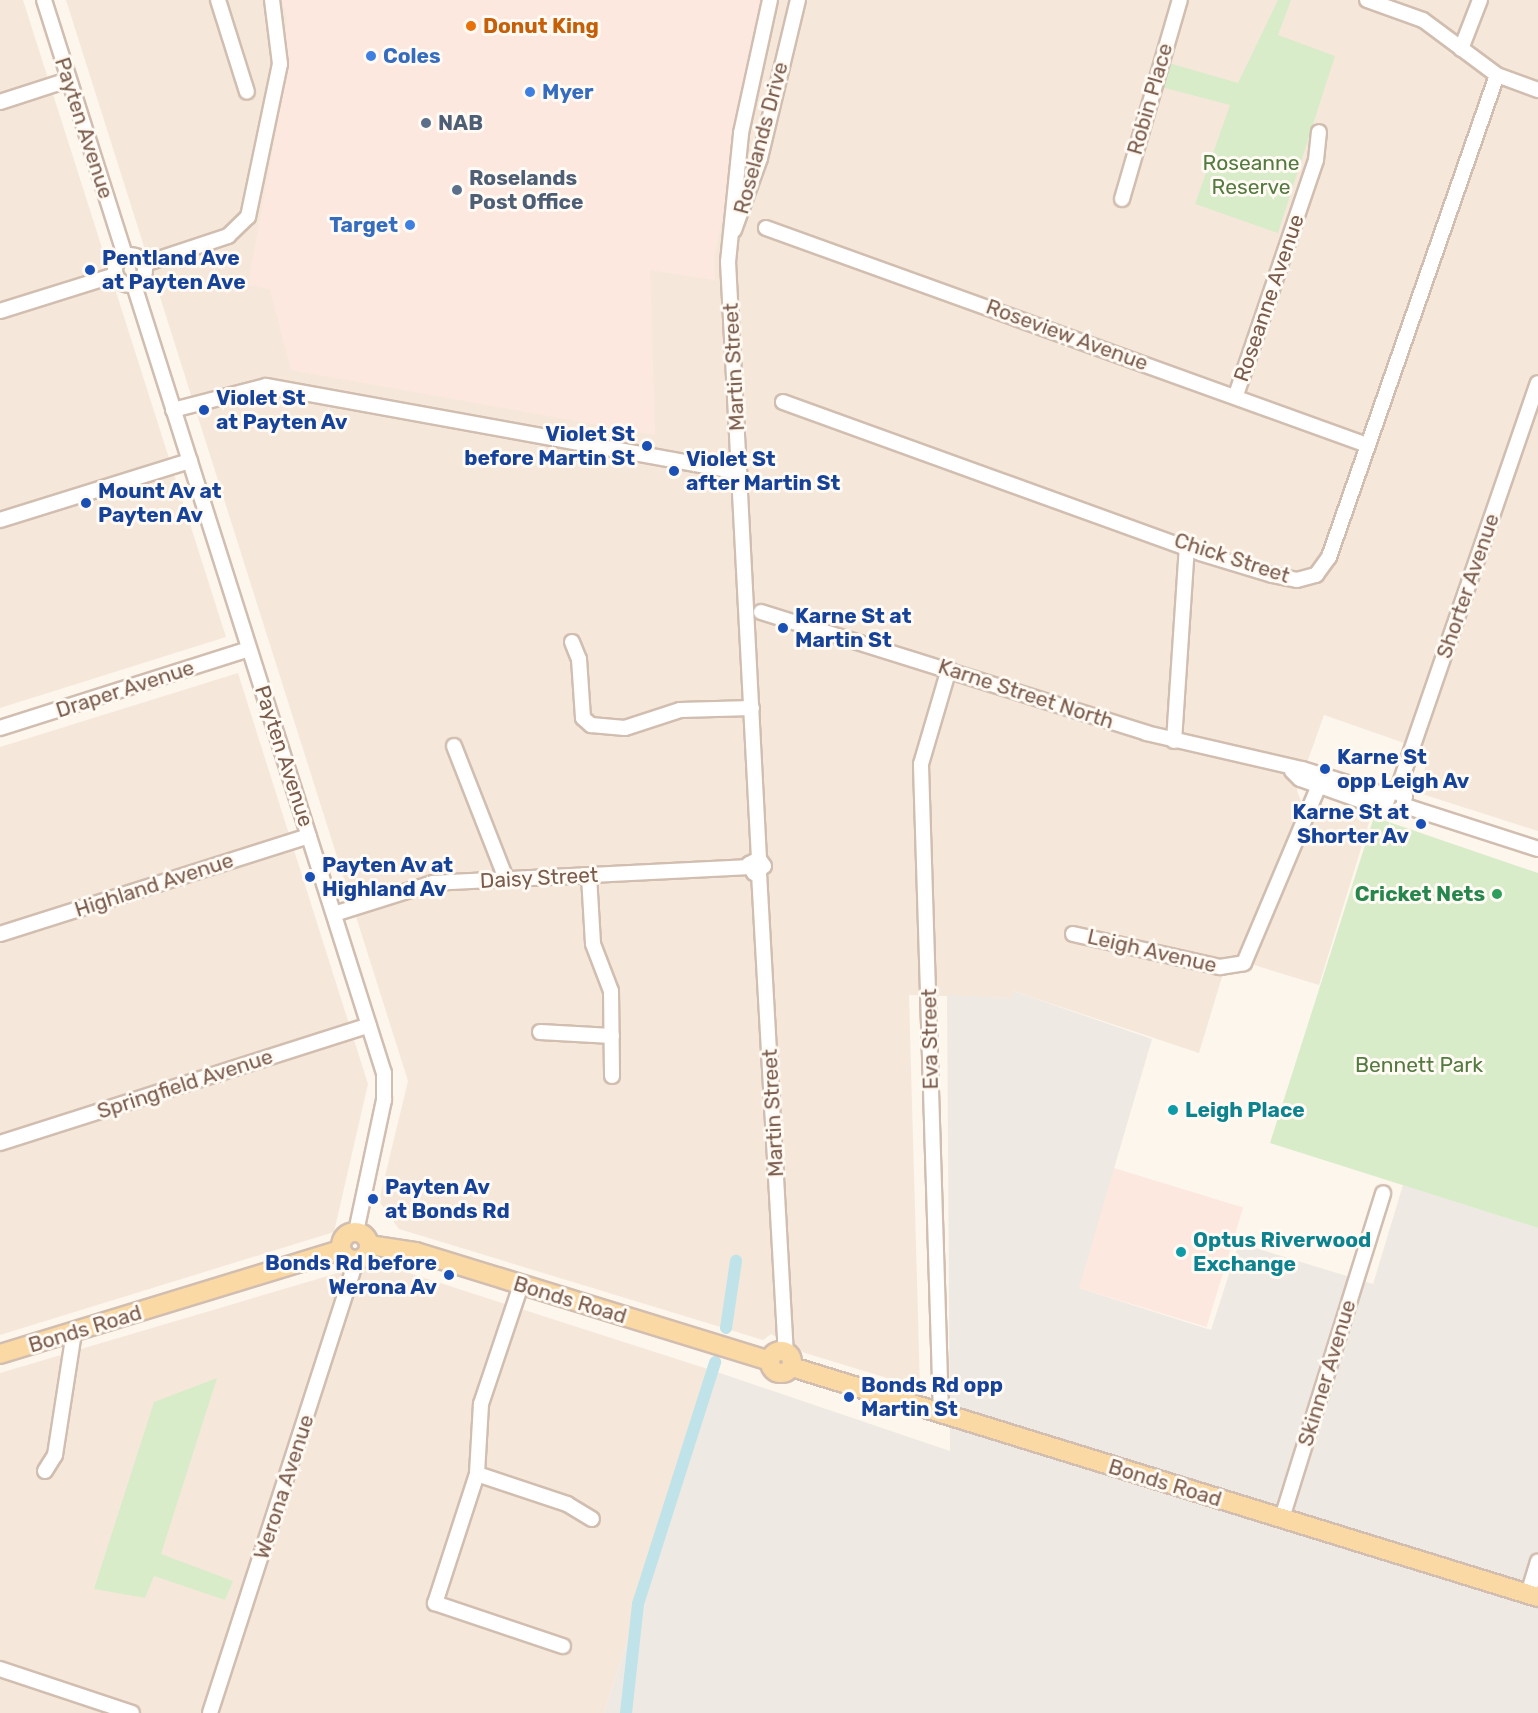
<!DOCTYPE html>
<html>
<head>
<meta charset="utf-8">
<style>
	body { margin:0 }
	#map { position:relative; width:1538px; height:1713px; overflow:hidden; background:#fdf6ec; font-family:Rubik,sans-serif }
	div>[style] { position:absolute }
	.residential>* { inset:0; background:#f5e8da }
	.commercial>* { inset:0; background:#fde8e0; transform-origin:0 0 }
	.industrial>* { inset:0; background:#efe9e4 }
	.green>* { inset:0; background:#d8ecc9 }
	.canal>* { height:12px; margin:-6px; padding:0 6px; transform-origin:6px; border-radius:6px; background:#bfe3e8 }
	.roads { filter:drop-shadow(2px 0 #d1beb0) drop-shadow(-2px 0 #d1beb0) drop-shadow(0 2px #d1beb0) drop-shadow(0 -2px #d1beb0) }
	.minor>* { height:14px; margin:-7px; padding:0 7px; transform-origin:7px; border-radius:7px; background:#fff }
	.minor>.ring { margin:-7px; padding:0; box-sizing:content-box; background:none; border:14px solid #fff; border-radius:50% }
	.major>* { height:18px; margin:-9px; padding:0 9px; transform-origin:9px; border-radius:9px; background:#fbd9a5 }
	.major>.ring { margin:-9px; padding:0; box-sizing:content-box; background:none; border:18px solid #fbd9a5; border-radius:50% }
	.dots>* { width:16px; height:16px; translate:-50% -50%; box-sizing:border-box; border:3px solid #fffaf3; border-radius:50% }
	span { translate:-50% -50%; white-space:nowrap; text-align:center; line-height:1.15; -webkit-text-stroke:6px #fffaf3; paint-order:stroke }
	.food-label { font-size:21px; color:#c56008; font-weight:700 }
	.left { translate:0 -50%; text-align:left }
	.shop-label { font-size:21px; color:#366cbe; font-weight:700 }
	.right { translate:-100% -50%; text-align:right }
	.street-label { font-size:21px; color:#7a5c4d }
	.service-label { font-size:21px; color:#4e5e75; font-weight:700 }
	.park-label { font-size:21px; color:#537a41 }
	.transit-label { font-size:21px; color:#164399; font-weight:700 }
	.leisure-label { font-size:21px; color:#27864d; font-weight:700 }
	.culture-label { font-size:21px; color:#0d838f; font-weight:700 }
</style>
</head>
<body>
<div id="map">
	<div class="residential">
		<div style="clip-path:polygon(0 0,23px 0,226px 637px,0 708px)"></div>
		<div style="clip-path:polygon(66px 0,1538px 0,1538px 831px,1422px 794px,1418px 790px,1430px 752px,1324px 715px,1297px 791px,1301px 801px,1371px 816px,1319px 985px,1228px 957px,1199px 1053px,1013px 991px,1013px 998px,909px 995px,920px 1388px,805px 1353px,771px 1334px,763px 1340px,399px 1229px,379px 1201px,408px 1081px)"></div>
		<div style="clip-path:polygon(238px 673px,368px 1084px,334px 1232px,0 1335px,0 747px)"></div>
		<div style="clip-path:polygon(375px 1262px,714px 1371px,604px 1713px,0 1713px,0 1373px)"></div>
	</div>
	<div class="commercial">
		<div style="clip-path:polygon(282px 0,763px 0,714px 259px,715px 280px,650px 270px,655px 435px,291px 370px,270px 289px,248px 285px,282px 100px,287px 17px)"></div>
		<div style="left:1114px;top:1168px;width:135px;height:125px;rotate:17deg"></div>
	</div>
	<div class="industrial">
		<div style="clip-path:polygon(1013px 991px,1152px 1039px,1079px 1288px,1211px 1330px,1239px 1243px,1373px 1284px,1403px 1185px,1538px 1228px,1538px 1713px,604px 1713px,714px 1371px,950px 1451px,947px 995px,1013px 998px)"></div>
	</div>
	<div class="green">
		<div style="clip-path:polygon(1278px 0,1291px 0,1278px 35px,1335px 56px,1278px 233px,1195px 204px,1230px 105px,1161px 87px,1169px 63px,1238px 83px)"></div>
		<div style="clip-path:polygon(1374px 817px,1538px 873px,1538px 1228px,1270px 1143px)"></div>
		<div style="clip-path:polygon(217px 1378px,161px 1554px,233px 1581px,225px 1600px,154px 1576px,145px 1598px,94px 1589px,154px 1402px)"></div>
	</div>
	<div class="canal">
		<div style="left:726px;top:1328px;width:68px;rotate:-81.5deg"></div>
		<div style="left:626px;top:1713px;width:110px;rotate:-83.7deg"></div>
		<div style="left:638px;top:1604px;width:254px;rotate:-72.3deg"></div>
	</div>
	<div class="roads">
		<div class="minor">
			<div style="left:44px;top:0;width:269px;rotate:72.4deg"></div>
			<div style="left:218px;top:0;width:96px;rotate:72.5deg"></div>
			<div style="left:1367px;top:0;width:59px;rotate:19.7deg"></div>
			<div style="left:1423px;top:20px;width:92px;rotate:36.6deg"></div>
			<div style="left:1497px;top:75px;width:44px;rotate:20.1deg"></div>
			<div style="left:1461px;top:49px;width:53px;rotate:-68.8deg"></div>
			<div style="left:0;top:102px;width:71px;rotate:-17.9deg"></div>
			<div style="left:1122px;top:199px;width:207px;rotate:-73.8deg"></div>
			<div style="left:766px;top:228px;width:639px;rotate:19.85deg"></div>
			<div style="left:734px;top:230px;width:77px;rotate:-70.1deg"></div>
			<div style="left:760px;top:158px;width:163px;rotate:-76.5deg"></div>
			<div class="ring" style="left:115px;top:255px;width:16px;height:16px"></div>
			<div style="left:144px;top:264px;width:89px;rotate:-18.4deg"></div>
			<div style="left:228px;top:236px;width:28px;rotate:-44deg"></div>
			<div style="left:248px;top:217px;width:156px;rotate:-78.2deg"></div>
			<div style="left:280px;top:64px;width:64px;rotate:-97.1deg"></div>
			<div style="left:134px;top:285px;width:827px;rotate:72.4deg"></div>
			<div style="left:384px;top:1073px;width:27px;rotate:90deg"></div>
			<div style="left:384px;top:1100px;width:135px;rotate:102deg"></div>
			<div style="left:0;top:311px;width:121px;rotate:-17.4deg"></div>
			<div style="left:1236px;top:395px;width:248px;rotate:-71.2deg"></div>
			<div style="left:1316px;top:160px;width:28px;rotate:-84deg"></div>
			<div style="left:783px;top:402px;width:443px;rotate:19.9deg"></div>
			<div style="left:1200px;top:553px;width:75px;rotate:17deg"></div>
			<div style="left:1272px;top:575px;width:25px;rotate:11deg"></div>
			<div style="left:1297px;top:580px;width:20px;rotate:-15deg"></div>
			<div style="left:1316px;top:575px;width:22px;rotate:-54deg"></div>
			<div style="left:1329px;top:557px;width:510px;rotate:-70.78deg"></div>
			<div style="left:173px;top:410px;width:96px;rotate:-14.5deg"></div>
			<div style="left:266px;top:386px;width:481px;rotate:10.3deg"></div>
			<div style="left:0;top:520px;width:199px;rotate:-17.3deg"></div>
			<div style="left:761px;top:612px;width:404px;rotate:17.4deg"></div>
			<div style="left:1146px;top:733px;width:160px;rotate:13deg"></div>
			<div style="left:1302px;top:769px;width:87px;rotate:17.4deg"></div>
			<div style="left:572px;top:642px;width:18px;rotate:68deg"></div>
			<div style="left:579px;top:659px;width:59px;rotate:86.1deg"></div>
			<div style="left:583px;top:718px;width:11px;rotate:41deg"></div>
			<div style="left:591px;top:725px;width:34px;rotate:5deg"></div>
			<div style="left:625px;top:728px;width:58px;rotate:-18.1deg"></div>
			<div style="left:680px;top:710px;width:72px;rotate:-1.6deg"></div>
			<div style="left:0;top:728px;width:261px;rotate:-17.6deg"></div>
			<div style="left:1174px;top:741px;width:196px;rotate:-86.2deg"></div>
			<div style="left:454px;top:746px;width:143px;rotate:68.6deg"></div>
			<div style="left:1292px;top:771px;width:11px;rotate:45deg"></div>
			<div style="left:1300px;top:779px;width:99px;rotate:19.5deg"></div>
			<div style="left:1393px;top:812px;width:11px;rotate:-22deg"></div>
			<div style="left:1403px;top:808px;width:12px;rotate:-81deg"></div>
			<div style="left:1405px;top:796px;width:15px;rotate:-157deg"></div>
			<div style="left:1391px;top:790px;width:17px;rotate:111deg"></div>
			<div style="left:1398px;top:789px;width:429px;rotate:-71deg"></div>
			<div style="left:1405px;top:806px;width:140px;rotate:17.9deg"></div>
			<div style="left:759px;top:859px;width:11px;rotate:153deg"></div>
			<div style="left:749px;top:864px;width:10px;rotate:61deg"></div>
			<div style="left:754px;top:873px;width:12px;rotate:-35deg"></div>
			<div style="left:764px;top:866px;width:9px;rotate:-126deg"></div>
			<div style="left:759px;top:859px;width:598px;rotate:-92.97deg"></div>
			<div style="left:728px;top:262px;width:130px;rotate:-84.2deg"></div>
			<div style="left:741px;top:133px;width:136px;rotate:-77.7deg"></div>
			<div style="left:759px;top:873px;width:480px;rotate:86.8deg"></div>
			<div style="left:589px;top:876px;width:68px;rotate:86.6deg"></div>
			<div style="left:593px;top:944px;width:50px;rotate:69deg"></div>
			<div style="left:611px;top:991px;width:85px;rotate:89.3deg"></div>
			<div style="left:334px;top:914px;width:104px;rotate:-17.4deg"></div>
			<div style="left:433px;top:883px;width:316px;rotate:-2.9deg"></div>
			<div style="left:0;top:934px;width:324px;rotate:-17.6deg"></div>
			<div style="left:1073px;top:934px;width:151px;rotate:12.7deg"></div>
			<div style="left:1220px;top:967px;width:24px;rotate:-9deg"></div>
			<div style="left:1244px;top:963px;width:203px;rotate:-67.1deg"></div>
			<div style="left:540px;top:1032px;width:72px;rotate:3.2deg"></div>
			<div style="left:0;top:1143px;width:387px;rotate:-17.7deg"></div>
			<div style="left:521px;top:1285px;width:126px;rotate:108.6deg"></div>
			<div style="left:481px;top:1404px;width:70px;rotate:93.3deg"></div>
			<div style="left:477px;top:1474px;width:136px;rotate:108deg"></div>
			<div style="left:435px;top:1603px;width:135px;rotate:18.6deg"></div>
			<div style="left:941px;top:1413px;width:649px;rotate:-91.77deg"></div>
			<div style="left:921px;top:764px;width:99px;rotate:-73.6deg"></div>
			<div style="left:45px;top:1471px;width:19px;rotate:-58deg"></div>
			<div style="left:55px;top:1455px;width:124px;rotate:-81.2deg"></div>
			<div style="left:477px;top:1474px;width:95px;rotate:18.4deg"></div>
			<div style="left:567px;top:1504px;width:29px;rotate:31deg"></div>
			<div style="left:1282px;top:1518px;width:340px;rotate:-72.7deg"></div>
			<div style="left:1528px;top:1594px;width:34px;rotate:-73deg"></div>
			<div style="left:0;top:1669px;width:139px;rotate:18.4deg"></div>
			<div style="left:210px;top:1713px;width:476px;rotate:-72.1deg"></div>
		</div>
		<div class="major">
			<div class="ring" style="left:341px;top:1232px;width:10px;height:10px"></div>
			<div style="left:369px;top:1245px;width:48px;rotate:8.5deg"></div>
			<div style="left:416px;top:1252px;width:370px;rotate:17.1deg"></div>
			<div class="ring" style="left:770px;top:1351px;width:4px;height:4px"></div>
			<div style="left:0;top:1354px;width:357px;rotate:-17deg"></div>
			<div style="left:792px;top:1367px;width:781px;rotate:17.14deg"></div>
		</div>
	</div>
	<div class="dots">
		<div style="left:471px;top:26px;background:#e8710a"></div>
		<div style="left:371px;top:56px;background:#3f7fe0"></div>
		<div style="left:530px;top:92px;background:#3f7fe0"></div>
		<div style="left:426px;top:123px;background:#5c6f8a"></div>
		<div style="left:457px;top:190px;background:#5c6f8a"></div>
		<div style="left:410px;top:225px;background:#3f7fe0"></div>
		<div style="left:90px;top:270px;background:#1a4fb4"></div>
		<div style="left:204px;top:410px;background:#1a4fb4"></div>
		<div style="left:647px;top:446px;background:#1a4fb4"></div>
		<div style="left:674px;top:471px;background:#1a4fb4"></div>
		<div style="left:86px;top:503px;background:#1a4fb4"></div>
		<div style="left:783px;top:628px;background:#1a4fb4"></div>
		<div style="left:1325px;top:769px;background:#1a4fb4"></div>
		<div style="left:1421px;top:824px;background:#1a4fb4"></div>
		<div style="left:310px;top:877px;background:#1a4fb4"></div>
		<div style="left:1497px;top:894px;background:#2e9e5b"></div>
		<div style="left:1173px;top:1110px;background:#0f9aa8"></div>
		<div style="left:373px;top:1199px;background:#1a4fb4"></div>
		<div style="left:1181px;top:1252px;background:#0f9aa8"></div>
		<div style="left:449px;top:1275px;background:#1a4fb4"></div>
		<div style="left:849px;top:1397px;background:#1a4fb4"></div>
	</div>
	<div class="food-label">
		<span class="left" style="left:483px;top:26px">Donut King</span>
	</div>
	<div class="shop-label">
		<span class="left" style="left:383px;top:56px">Coles</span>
		<span class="left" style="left:542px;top:92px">Myer</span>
		<span class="right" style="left:398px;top:225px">Target</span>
	</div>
	<div class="street-label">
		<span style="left:1150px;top:99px;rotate:-74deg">Robin Place</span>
		<span style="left:84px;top:128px;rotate:72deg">Payten Avenue</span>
		<span style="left:761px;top:138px;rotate:-75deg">Roselands Drive</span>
		<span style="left:1269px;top:298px;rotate:-71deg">Roseanne Avenue</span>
		<span style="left:1067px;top:335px;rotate:20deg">Roseview Avenue</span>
		<span style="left:734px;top:367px;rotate:-93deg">Martin Street</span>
		<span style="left:1232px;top:558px;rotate:18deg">Chick Street</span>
		<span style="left:1468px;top:586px;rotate:-71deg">Shorter Avenue</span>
		<span style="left:125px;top:689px;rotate:-18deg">Draper Avenue</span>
		<span style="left:1026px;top:694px;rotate:18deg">Karne Street North</span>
		<span style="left:284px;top:756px;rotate:72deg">Payten Avenue</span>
		<span style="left:539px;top:878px;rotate:-3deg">Daisy Street</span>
		<span style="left:154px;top:885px;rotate:-18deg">Highland Avenue</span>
		<span style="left:1152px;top:951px;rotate:13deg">Leigh Avenue</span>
		<span style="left:930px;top:1039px;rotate:-91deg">Eva Street</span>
		<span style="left:185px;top:1084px;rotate:-18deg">Springfield Avenue</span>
		<span style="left:773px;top:1113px;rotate:-93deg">Martin Street</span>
		<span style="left:570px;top:1300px;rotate:17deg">Bonds Road</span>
		<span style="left:85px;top:1329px;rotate:-17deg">Bonds Road</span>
		<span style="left:1327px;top:1373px;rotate:-73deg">Skinner Avenue</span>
		<span style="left:1165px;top:1483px;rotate:17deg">Bonds Road</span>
		<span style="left:284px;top:1487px;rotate:-72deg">Werona Avenue</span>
	</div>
	<div class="service-label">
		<span class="left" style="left:438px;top:123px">NAB</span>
		<span class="left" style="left:469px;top:190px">Roselands<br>Post Office</span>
	</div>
	<div class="park-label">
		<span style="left:1251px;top:175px">Roseanne<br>Reserve</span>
		<span style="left:1419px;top:1065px">Bennett Park</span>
	</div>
	<div class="transit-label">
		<span class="left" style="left:102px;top:270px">Pentland Ave<br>at Payten Ave</span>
		<span class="left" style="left:216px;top:410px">Violet St<br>at Payten Av</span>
		<span class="right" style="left:635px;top:446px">Violet St<br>before Martin St</span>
		<span class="left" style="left:686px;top:471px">Violet St<br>after Martin St</span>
		<span class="left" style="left:98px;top:503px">Mount Av at<br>Payten Av</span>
		<span class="left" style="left:795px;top:628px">Karne St at<br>Martin St</span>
		<span class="left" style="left:1337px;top:769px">Karne St<br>opp Leigh Av</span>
		<span class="right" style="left:1409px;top:824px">Karne St at<br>Shorter Av</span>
		<span class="left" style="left:322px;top:877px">Payten Av at<br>Highland Av</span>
		<span class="left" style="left:385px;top:1199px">Payten Av<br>at Bonds Rd</span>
		<span class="right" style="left:437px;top:1275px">Bonds Rd before<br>Werona Av</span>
		<span class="left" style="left:861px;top:1397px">Bonds Rd opp<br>Martin St</span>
	</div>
	<div class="leisure-label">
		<span class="right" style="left:1485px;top:894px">Cricket Nets</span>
	</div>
	<div class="culture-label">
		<span class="left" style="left:1185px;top:1110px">Leigh Place</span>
		<span class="left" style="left:1193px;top:1252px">Optus Riverwood<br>Exchange</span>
	</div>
</div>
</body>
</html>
